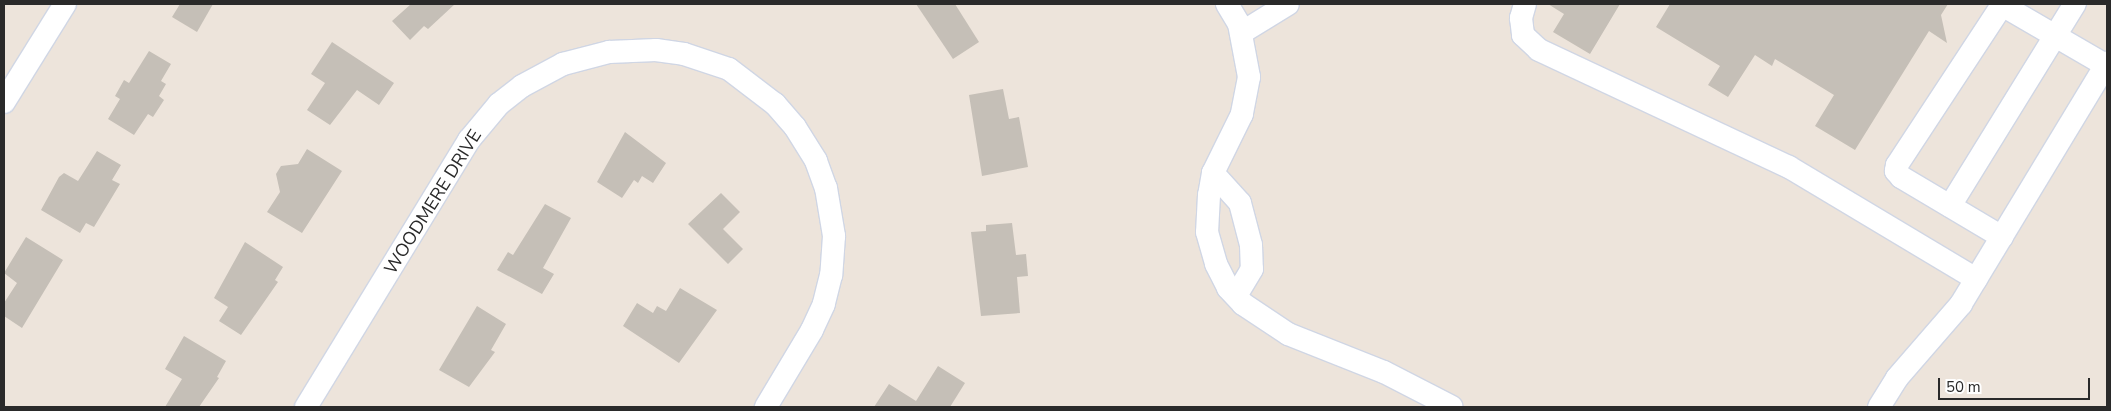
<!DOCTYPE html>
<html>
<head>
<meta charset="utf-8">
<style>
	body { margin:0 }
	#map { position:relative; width:2111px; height:411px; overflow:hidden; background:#ede4db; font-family:"Nunito Sans",sans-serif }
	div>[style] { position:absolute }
	.building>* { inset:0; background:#c5bfb7 }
	.roads { filter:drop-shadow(1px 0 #d0d6e4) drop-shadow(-1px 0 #d0d6e4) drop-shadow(0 1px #d0d6e4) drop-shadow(0 -1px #d0d6e4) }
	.minor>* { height:22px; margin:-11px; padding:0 11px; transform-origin:11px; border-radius:11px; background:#fff }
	span { translate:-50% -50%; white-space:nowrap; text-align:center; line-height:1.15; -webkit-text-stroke:4px #fff; paint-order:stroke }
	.street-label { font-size:18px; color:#2a2a2a }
	.frame { position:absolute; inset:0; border:5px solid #2a2a2a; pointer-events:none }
	.scale { position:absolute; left:1938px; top:378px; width:152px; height:22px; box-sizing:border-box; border:2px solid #2a2a2a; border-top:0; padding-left:6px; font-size:15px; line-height:18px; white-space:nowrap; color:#2a2a2a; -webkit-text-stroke:4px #fff; paint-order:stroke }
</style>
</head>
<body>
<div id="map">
	<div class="building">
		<div style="clip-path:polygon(180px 4px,213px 4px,197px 32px,172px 17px)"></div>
		<div style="clip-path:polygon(411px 4px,455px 4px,428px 29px,424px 26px,410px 40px,392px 21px)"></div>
		<div style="clip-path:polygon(916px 4px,955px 4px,979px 42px,953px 59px)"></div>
		<div style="clip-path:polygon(1548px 4px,1620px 4px,1590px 54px,1553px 32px,1564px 14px)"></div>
		<div style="clip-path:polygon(1670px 4px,1948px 4px,1941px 15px,1947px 43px,1929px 31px,1855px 150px,1815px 126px,1834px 95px,1775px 59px,1772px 66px,1755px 55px,1728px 97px,1708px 85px,1720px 66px,1656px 27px)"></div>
		<div style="clip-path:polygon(332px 42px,394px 83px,379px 105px,357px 90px,330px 125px,307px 110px,325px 83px,311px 74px)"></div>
		<div style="clip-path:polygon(149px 51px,171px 64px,161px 81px,166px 84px,159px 96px,164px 100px,153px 117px,148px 114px,134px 135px,108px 119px,120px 99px,115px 96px,124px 80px,129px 83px)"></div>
		<div style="clip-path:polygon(1003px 89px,1009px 119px,1019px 117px,1028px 167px,982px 176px,969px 95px)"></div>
		<div style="clip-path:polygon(625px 132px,666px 163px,653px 183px,642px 176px,638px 183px,634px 180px,622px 198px,597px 182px)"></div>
		<div style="clip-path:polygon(307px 149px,342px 171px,302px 233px,267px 212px,280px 192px,276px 174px,281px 166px,298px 164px)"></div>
		<div style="clip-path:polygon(97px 151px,121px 165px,112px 180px,120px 184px,94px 227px,86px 223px,80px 233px,41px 210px,59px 177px,64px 173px,78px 181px)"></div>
		<div style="clip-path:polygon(721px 193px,740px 212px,723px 229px,743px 249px,728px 264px,688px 224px)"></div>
		<div style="clip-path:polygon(545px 204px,571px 218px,543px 268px,554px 274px,542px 294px,497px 270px,508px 252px,513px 255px)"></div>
		<div style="clip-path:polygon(1012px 223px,1016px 255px,1026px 254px,1028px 276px,1017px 277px,1020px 313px,981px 316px,971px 232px,986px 231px,986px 225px)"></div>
		<div style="clip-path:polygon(26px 237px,63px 260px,22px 328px,4px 316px,4px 303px,17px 283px,4px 273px)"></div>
		<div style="clip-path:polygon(245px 242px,283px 267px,275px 280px,278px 282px,241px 335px,219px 321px,228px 307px,214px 298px)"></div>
		<div style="clip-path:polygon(680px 288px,717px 310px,679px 363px,623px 326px,637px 303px,653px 313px,657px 306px,666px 311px)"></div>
		<div style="clip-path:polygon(477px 306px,506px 324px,491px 350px,495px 352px,469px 387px,439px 370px)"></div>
		<div style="clip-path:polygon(184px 336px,226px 361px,217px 377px,219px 378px,199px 407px,165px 407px,182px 379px,165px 369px)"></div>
		<div style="clip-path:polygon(938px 366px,965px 383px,950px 407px,874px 407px,889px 384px,916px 401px)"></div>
	</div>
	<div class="roads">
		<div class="minor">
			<div style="left:1227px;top:4px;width:23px;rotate:59deg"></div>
			<div style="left:1239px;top:24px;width:54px;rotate:79.3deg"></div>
			<div style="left:1249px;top:77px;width:38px;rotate:101deg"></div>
			<div style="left:1242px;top:114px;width:66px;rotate:116.2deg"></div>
			<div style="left:1213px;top:173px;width:22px;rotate:100deg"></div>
			<div style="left:1209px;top:195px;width:37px;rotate:93deg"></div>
			<div style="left:1207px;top:232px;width:33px;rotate:74deg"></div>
			<div style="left:1216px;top:264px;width:27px;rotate:63deg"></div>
			<div style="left:1228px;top:288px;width:22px;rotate:47deg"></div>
			<div style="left:1243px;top:304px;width:54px;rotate:33.7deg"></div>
			<div style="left:1288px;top:334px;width:103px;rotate:21.6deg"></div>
			<div style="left:1384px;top:372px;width:76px;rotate:27.2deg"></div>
			<div style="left:1525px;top:4px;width:15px;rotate:106deg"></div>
			<div style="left:1521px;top:18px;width:17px;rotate:83deg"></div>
			<div style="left:1523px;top:35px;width:22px;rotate:43deg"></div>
			<div style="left:1539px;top:50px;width:276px;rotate:25.1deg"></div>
			<div style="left:1789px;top:167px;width:218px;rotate:30.9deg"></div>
			<div style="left:1241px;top:33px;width:55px;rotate:-31.7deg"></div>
			<div style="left:4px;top:102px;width:115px;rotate:-58.1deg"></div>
			<div style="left:1213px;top:173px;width:40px;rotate:48deg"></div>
			<div style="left:1240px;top:203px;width:43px;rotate:75.3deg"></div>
			<div style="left:1251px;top:245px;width:24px;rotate:88deg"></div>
			<div style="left:1252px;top:269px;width:31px;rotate:121deg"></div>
			<div style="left:1950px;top:206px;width:238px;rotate:-58.3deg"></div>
			<div style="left:2002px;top:237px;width:117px;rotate:-149.3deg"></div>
			<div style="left:1901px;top:177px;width:8px;rotate:-130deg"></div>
			<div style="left:1896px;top:171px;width:6px;rotate:-81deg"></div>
			<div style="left:1897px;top:165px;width:191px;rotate:-56.7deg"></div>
			<div style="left:2002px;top:5px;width:119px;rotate:30.2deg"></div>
			<div style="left:306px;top:407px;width:313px;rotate:-58.6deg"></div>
			<div style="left:469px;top:140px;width:47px;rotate:-50.2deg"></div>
			<div style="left:499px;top:104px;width:29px;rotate:-38deg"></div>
			<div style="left:522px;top:86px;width:47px;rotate:-28.2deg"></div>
			<div style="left:563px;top:64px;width:48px;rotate:-14.6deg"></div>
			<div style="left:609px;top:52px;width:47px;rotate:-2.4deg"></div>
			<div style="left:656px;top:50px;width:28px;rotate:8deg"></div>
			<div style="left:684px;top:54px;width:47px;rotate:18.4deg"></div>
			<div style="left:729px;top:69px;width:58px;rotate:37.3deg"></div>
			<div style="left:775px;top:104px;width:30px;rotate:49deg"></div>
			<div style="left:795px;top:127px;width:40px;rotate:58deg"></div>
			<div style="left:816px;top:161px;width:29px;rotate:70deg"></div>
			<div style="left:826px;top:188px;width:49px;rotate:80.5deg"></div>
			<div style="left:834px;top:236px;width:39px;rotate:94deg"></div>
			<div style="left:831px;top:275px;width:30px;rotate:104deg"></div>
			<div style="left:824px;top:304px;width:29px;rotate:115deg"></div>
			<div style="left:812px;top:330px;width:90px;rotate:120.9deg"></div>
			<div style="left:1879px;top:407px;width:34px;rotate:-58deg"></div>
			<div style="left:1897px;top:378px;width:98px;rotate:-49.1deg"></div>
			<div style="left:1961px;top:304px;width:282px;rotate:-58.8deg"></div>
		</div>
	</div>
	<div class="street-label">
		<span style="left:433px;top:202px;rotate:-58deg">WOODMERE DRIVE</span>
	</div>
	<div class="frame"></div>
	<div class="scale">50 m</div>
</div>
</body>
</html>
